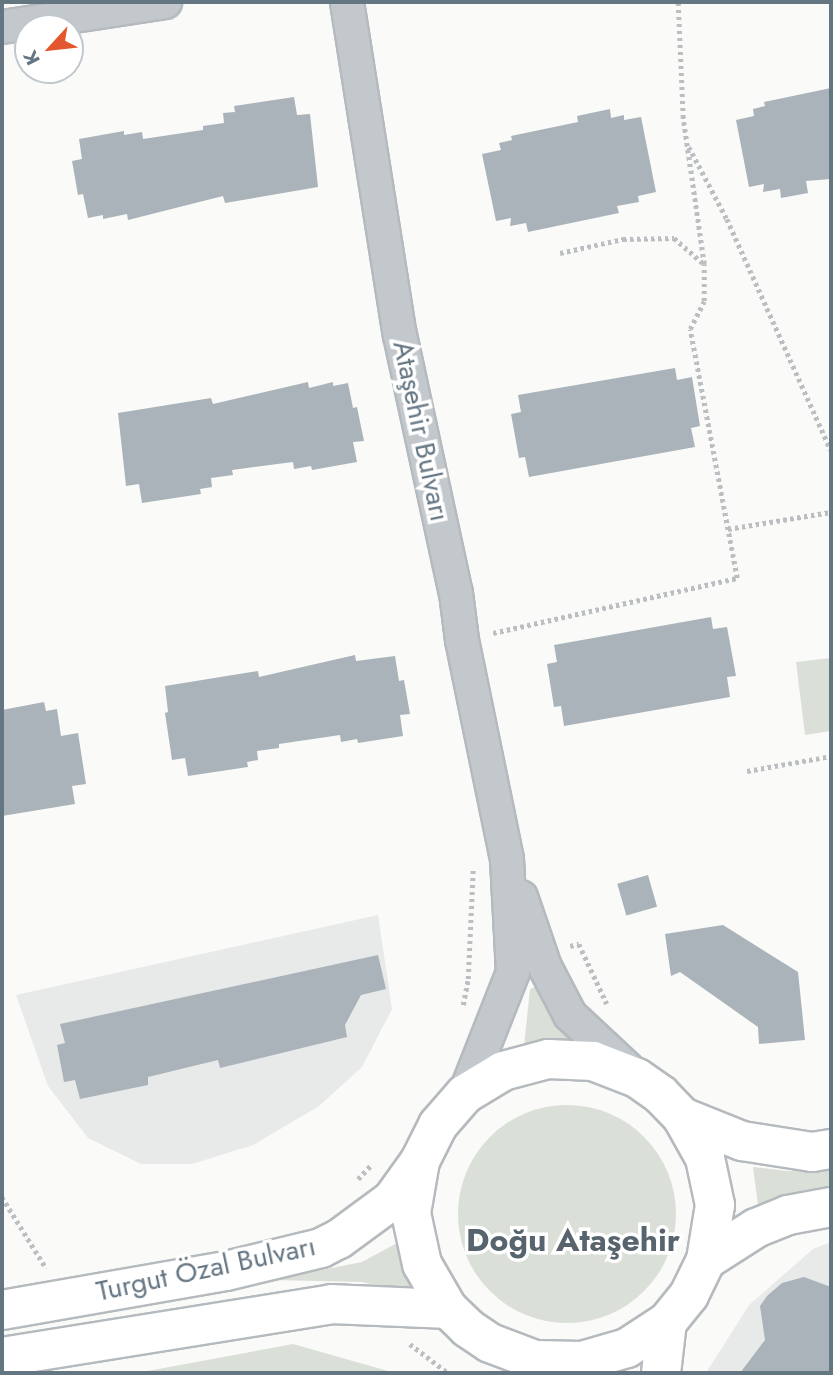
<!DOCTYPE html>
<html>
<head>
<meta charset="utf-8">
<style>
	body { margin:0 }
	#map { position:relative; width:833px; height:1375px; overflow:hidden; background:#fafaf8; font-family:Jost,sans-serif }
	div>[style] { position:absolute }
	.built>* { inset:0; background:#e8e9e9 }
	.green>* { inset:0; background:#dadfd7 }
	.round { border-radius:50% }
	.building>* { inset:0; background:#aab3b9; transform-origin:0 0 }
	.path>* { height:4.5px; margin-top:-2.25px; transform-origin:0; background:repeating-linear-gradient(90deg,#bbbfc2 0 3.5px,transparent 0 7px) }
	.roads { filter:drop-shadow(2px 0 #b5babe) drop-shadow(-2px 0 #b5babe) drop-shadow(0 2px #b5babe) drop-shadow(0 -2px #b5babe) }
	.minor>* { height:32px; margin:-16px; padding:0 16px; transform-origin:16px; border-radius:16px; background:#c3c8cc }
	.major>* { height:38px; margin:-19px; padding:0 19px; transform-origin:19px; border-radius:19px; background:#fff }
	span { translate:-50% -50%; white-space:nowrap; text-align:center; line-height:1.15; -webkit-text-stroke:7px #fff; paint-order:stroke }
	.street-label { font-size:28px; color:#657683 }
	.quarter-label { font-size:32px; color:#57646e; font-weight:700 }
	.frame { position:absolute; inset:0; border:4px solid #657683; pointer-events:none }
	.north { position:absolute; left:14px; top:14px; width:70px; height:70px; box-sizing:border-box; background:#fff; border:2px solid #c1c8cd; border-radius:50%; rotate:243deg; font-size:19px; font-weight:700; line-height:28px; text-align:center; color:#657683 }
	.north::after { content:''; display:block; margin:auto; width:24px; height:32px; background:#e4572e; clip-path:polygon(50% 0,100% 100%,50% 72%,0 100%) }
</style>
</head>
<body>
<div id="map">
	<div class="built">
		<div style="clip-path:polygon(378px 915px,392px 1009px,362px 1067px,319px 1106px,253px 1145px,192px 1164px,141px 1164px,88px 1138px,48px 1086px,16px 995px)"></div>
		<div style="clip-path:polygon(831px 1242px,831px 1373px,706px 1373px,749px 1305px,813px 1249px)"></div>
	</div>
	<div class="green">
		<div style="clip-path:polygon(831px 658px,831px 731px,805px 735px,796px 662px)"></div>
		<div style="clip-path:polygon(538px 986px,563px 1031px,589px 1063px,522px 1066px,530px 989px)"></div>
		<div class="round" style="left:458px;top:1105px;width:218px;height:218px"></div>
		<div style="clip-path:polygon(753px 1167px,787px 1171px,831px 1170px,831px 1186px,759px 1213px)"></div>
		<div style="clip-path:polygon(408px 1237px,424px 1297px,363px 1282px,272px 1280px,362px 1262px)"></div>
		<div style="clip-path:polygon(293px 1344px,395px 1373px,137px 1373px)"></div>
	</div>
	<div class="building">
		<div style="clip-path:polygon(831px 88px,831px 179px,806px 181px,808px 193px,781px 198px,780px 189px,763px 192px,764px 184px,749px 187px,736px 120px,754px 116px,753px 109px,765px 106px,764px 102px)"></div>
		<div style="clip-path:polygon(294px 97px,297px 115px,310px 114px,318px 187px,225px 203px,223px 196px,128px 220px,127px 214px,103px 219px,103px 215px,88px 218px,83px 194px,78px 195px,72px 161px,82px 159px,79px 139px,124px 131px,124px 135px,142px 132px,143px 139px,203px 130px,203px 126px,224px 123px,223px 113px,235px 112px,234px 106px)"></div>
		<div style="clip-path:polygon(610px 109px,611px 118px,624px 115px,624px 120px,641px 117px,656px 192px,638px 196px,639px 202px,617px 206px,619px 213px,528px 232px,526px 223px,510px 226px,511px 218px,496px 221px,482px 154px,501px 150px,499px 143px,512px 140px,511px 136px,578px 122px,577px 116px)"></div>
		<div style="clip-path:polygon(675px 368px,677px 380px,692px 377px,700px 426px,691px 428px,695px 447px,529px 477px,525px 457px,519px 458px,511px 414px,521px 412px,518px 395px)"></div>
		<div style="clip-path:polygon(308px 382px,309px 388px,333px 382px,333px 386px,348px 383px,353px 408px,357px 407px,364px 441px,353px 442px,357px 462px,312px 470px,311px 466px,294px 469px,293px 462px,232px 470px,233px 475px,211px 478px,212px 487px,200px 489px,201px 494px,142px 503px,139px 484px,126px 486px,118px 413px,211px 398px,213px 404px)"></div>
		<div style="clip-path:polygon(711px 617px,713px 629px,727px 627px,736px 676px,727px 677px,730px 697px,564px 726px,561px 706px,554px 707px,547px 664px,557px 662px,554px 645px)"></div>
		<div style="clip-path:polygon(355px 655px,356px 661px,395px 656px,399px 681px,404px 680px,410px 714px,400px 715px,403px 736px,358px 743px,357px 739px,341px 742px,340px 735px,279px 744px,279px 748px,257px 751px,258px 760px,247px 762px,248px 767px,188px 776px,185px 758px,172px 760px,165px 713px,168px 712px,165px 686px,258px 671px,259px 677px)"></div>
		<div style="clip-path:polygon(44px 702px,46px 711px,57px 709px,61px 736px,78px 733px,86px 784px,72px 786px,75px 804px,2px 816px,2px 710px)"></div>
		<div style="left:648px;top:875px;width:33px;height:32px;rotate:74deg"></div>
		<div style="clip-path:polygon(723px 925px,798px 972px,805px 1040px,759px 1044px,758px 1027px,680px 972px,671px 976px,665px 934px)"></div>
		<div style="clip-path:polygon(378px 955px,386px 989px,361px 995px,345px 1025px,347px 1037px,220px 1068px,218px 1060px,148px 1077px,148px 1085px,80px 1099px,75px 1080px,64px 1082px,57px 1045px,65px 1043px,60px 1024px)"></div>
		<div style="clip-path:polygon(804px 1277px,831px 1287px,831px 1373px,740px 1373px,765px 1340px,760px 1306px,767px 1296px,782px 1283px)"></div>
	</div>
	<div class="path">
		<div style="left:689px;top:147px;width:81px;rotate:62.2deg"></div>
		<div style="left:727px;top:219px;width:253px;rotate:65.8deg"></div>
		<div style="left:560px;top:253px;width:65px;rotate:-12.5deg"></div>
		<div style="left:623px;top:239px;width:51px;rotate:-1.1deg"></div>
		<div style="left:674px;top:238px;width:38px;rotate:41deg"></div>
		<div style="left:728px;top:529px;width:104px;rotate:-9.4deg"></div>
		<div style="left:493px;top:633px;width:250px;rotate:-12.7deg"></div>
		<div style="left:737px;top:578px;width:253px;rotate:-100.7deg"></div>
		<div style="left:690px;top:329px;width:31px;rotate:-63deg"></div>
		<div style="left:704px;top:301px;width:37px;rotate:-90deg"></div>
		<div style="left:704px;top:264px;width:148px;rotate:-98.2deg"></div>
		<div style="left:683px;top:118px;width:116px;rotate:-92.5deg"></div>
		<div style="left:747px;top:771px;width:85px;rotate:-10.1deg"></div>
		<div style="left:570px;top:946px;width:9px;rotate:-13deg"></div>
		<div style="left:579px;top:944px;width:66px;rotate:65deg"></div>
		<div style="left:463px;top:1005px;width:26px;rotate:-79deg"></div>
		<div style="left:468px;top:979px;width:111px;rotate:-87.4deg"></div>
		<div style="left:358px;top:1179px;width:19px;rotate:-47deg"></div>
		<div style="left:2px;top:1197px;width:84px;rotate:58.2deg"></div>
		<div style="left:410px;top:1344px;width:48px;rotate:37.3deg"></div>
	</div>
	<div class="roads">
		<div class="minor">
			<div style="left:347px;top:2px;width:337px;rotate:81deg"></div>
			<div style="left:400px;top:335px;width:264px;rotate:77.8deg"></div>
			<div style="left:456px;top:593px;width:47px;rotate:82.7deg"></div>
			<div style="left:462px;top:640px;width:224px;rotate:78.4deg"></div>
			<div style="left:507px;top:859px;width:113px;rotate:87deg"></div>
			<div style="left:513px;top:972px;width:131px;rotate:111.5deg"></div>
			<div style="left:2px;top:27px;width:165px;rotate:-8.7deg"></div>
			<div style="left:521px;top:897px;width:74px;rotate:71.1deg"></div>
			<div style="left:545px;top:967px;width:54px;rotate:62.5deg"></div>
			<div style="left:570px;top:1015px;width:82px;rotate:43deg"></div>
		</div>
		<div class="major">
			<div style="left:682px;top:1117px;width:65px;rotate:21.8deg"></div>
			<div style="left:742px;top:1141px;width:71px;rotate:8.9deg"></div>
			<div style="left:812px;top:1152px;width:19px;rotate:-9deg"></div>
			<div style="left:706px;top:1260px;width:59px;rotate:-32.6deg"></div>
			<div style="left:756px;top:1228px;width:35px;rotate:-22deg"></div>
			<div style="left:788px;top:1215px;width:44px;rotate:-10.5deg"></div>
			<div style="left:2px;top:1310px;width:227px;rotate:-9.9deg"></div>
			<div style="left:226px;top:1271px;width:98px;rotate:-13.6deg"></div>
			<div style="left:321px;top:1248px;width:20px;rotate:-27deg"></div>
			<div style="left:339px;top:1239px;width:66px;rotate:-36.3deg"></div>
			<div style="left:392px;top:1200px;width:48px;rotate:-54.3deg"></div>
			<div style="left:420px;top:1161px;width:40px;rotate:-63.4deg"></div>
			<div style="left:438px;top:1125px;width:41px;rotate:-48.9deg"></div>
			<div style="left:465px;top:1094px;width:44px;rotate:-31.2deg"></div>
			<div style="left:503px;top:1071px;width:47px;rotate:-14.9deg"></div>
			<div style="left:548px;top:1059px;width:45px;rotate:2.5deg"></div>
			<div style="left:593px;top:1061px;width:47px;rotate:21.1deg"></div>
			<div style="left:637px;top:1078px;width:29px;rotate:35deg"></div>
			<div style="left:661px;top:1095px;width:30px;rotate:46deg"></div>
			<div style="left:682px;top:1117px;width:47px;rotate:60.7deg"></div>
			<div style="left:705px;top:1158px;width:48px;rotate:78deg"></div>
			<div style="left:715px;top:1205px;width:56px;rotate:99.3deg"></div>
			<div style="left:706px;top:1260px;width:39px;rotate:116deg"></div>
			<div style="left:689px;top:1295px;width:35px;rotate:129deg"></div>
			<div style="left:667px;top:1322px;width:48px;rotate:147deg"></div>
			<div style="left:627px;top:1348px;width:47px;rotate:163.9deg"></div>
			<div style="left:582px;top:1361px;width:47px;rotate:-178.8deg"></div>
			<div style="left:535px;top:1360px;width:48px;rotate:-159.3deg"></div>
			<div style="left:490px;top:1343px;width:27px;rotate:-146deg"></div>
			<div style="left:468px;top:1328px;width:28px;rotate:-136deg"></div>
			<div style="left:448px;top:1309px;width:52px;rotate:-120deg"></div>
			<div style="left:422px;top:1264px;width:52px;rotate:-102.2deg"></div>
			<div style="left:411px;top:1213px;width:53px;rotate:-80.2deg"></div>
			<div style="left:2px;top:1357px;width:334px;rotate:-9.1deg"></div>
			<div style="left:332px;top:1304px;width:116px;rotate:2.5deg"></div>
			<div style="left:661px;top:1373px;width:51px;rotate:-83.3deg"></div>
		</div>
	</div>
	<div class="street-label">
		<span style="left:421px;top:431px;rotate:78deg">Ataşehir Bulvarı</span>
		<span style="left:206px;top:1269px;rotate:-12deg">Turgut Özal Bulvarı</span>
	</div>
	<div class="quarter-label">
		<span style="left:573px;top:1240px">Doğu Ataşehir</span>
	</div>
	<div class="frame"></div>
	<div class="north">K</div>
</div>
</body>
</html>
